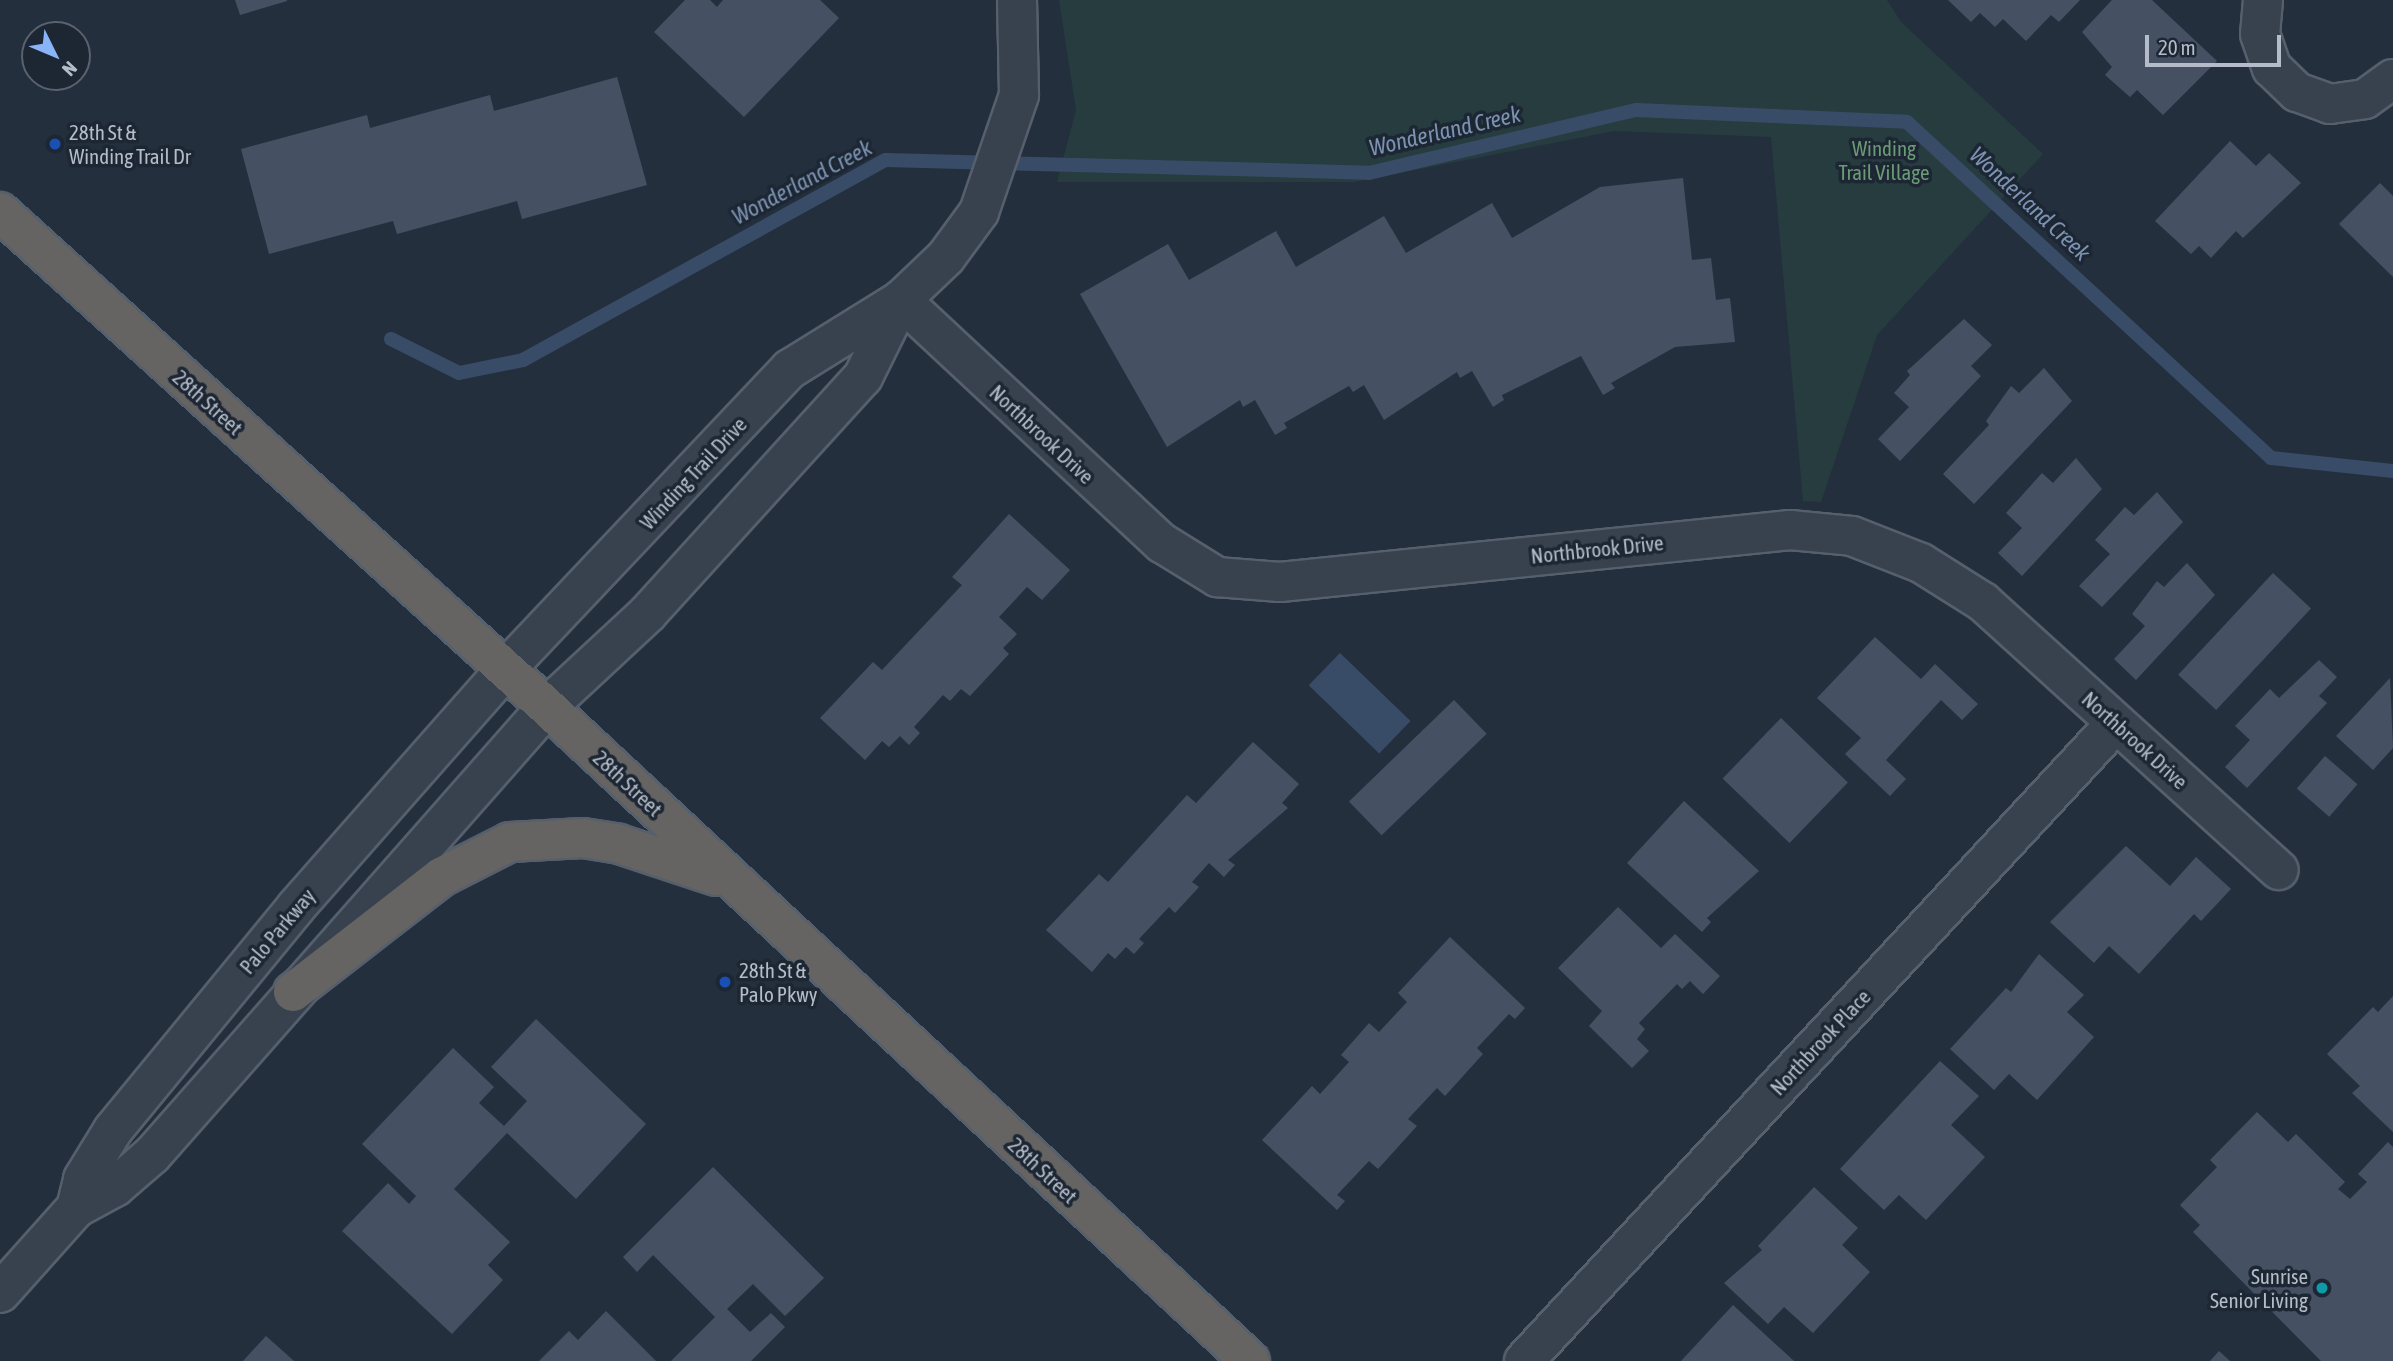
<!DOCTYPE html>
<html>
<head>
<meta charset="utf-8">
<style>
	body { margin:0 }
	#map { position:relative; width:2393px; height:1361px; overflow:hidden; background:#242f3e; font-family:"Asap Condensed",sans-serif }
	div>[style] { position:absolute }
	.green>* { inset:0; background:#263c3f }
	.water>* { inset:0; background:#394c67; transform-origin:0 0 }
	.stream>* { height:14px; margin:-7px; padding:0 7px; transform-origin:7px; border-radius:7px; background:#394c67 }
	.building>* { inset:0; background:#455162; transform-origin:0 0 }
	.roads { filter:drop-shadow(2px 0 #565f6c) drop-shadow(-2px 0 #565f6c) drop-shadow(0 2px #565f6c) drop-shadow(0 -2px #565f6c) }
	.minor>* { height:38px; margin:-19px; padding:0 19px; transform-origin:19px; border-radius:19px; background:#38414e }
	.tertiary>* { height:38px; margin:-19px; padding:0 19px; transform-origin:19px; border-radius:19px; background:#38414e }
	.trunk>* { height:38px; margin:-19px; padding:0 19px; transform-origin:19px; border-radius:19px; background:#656462 }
	.dots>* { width:19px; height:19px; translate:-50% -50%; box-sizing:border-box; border:4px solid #1d2633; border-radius:50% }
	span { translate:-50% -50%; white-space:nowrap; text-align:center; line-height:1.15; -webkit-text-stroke:7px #1d2633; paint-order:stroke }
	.poi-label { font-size:21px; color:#b4bcc9 }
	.left { translate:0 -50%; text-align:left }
	.right { translate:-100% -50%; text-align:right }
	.park-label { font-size:21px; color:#6b9a76 }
	.street-label { font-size:21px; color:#b4bcc9 }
	.water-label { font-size:23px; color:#7c92b1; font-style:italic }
	.north { position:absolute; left:21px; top:21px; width:70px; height:70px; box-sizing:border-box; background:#1d2633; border:2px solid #59626f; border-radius:50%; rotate:133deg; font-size:19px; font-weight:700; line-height:28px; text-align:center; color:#b4bcc9 }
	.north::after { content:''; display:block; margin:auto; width:24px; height:32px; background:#8ab4f8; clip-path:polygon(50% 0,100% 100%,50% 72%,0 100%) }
	.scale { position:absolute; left:2145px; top:35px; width:136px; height:32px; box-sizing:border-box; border:4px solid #b4bcc9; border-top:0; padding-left:9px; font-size:21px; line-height:24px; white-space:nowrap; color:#b4bcc9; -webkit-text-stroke:5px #1d2633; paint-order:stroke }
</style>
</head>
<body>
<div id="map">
	<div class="green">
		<div style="clip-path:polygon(1059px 0,1887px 0,1901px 22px,2043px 154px,1877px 335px,1821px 502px,1803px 501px,1771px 137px,1614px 131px,1354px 182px,1057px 182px,1076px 110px)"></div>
	</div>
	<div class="water">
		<div style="left:1340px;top:653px;width:98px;height:45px;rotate:44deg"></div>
	</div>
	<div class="stream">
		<div style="left:391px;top:339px;width:76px;rotate:26.6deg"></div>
		<div style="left:459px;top:373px;width:65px;rotate:-11.5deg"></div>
		<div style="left:523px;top:360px;width:414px;rotate:-28.9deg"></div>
		<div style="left:886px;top:160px;width:483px;rotate:1.5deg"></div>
		<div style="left:1369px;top:173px;width:274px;rotate:-13.3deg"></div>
		<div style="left:1636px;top:110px;width:271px;rotate:2.5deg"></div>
		<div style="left:1907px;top:122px;width:495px;rotate:42.7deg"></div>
		<div style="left:2271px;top:458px;width:123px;rotate:6.1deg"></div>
	</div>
	<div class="building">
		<div style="clip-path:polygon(235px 0,287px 0,287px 1px,240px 15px)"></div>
		<div style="clip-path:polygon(685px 0,710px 0,717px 7px,723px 0,820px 0,839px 18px,744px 117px,654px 32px)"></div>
		<div style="clip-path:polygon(1948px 0,2080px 0,2059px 22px,2051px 15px,2026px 41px,2003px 19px,1995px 27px,1980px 13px,1971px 22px)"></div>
		<div style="clip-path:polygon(2112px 0,2152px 0,2217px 61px,2163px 115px,2137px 90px,2130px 97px,2105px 75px,2112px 67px,2082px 32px)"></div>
		<div style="clip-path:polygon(617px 77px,647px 185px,522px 219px,517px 201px,397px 234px,393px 221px,269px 254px,241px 149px,367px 115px,370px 128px,490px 95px,494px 111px)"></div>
		<div style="clip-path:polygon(2230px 141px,2256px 166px,2269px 153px,2301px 183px,2243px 238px,2236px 231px,2211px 258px,2199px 246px,2191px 254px,2155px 221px)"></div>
		<div style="clip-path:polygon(1683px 178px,1692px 260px,1711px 258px,1716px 300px,1730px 298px,1735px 342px,1675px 347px,1611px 383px,1615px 388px,1603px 395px,1581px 356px,1502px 395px,1504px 400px,1493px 407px,1472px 371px,1460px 378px,1457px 372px,1384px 420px,1364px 385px,1353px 392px,1349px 386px,1284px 423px,1287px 428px,1275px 435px,1255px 400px,1243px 407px,1240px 400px,1167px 447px,1080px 294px,1168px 244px,1189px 280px,1276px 231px,1296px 267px,1384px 216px,1406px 253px,1492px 203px,1512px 238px,1600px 187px)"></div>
		<div style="clip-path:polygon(2380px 183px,2393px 196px,2393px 277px,2339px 224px)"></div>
		<div style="clip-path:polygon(1964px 319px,1992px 345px,1971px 366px,1981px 376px,1900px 461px,1878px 439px,1909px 407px,1894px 393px,1910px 375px,1907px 371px)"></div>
		<div style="clip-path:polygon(2044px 368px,2072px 401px,1974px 504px,1943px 474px,1989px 425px,1986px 421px,2011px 386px,2019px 393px)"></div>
		<div style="clip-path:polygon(2076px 458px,2102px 489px,2022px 576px,1998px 553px,2022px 528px,2006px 513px,2042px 473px,2053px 483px)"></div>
		<div style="clip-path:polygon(2157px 492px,2183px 522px,2102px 607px,2079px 586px,2110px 554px,2095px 540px,2125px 507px,2134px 515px)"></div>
		<div style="clip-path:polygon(1009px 514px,1070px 570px,1042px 600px,1027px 587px,999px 617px,1017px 634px,1003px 648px,1009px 654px,970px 696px,961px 689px,950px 701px,943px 695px,914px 727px,920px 733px,909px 745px,900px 736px,889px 747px,882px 741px,865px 760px,820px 718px,873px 662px,882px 670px,962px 585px,952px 577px)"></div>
		<div style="clip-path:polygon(2187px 563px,2215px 595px,2136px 680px,2114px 659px,2145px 626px,2132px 614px,2157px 581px,2164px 587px)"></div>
		<div style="left:2273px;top:573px;width:52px;height:139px;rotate:43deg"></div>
		<div style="clip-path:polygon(1875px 637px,1921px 679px,1935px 664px,1978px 704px,1962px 720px,1941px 700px,1886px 760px,1906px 779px,1890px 796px,1845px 754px,1861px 738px,1817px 698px)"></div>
		<div style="clip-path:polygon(2319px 660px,2337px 677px,2319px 696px,2327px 703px,2247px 788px,2225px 767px,2250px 740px,2235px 726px,2270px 689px,2279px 698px)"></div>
		<div style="clip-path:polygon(2390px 678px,2393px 748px,2373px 770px,2336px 736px)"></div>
		<div style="left:1454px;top:700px;width:47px;height:146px;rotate:46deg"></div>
		<div style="left:1781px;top:718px;width:93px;height:84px;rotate:44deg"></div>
		<div style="clip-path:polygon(1253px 742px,1299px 784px,1282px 803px,1288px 808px,1228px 860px,1235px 865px,1224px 877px,1209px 863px,1192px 882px,1199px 887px,1175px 913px,1169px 907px,1139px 939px,1144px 943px,1134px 954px,1126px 947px,1115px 959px,1108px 953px,1092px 972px,1046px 930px,1099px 874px,1108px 882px,1187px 795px,1196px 803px)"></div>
		<div style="left:2325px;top:756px;width:43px;height:43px;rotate:41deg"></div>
		<div style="clip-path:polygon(1684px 801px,1759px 871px,1707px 918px,1711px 922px,1702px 932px,1627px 863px)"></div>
		<div style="clip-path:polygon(2126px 846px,2170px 886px,2196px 857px,2231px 889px,2201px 921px,2194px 914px,2139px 974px,2109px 946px,2094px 963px,2050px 922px)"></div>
		<div style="clip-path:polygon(1618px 907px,1661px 948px,1675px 934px,1720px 976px,1703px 994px,1690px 981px,1682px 989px,1677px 984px,1639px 1023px,1645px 1029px,1637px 1039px,1649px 1051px,1632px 1068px,1589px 1026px,1602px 1011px,1558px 968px)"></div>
		<div style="clip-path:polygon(1450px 937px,1525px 1008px,1515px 1019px,1509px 1014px,1477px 1048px,1483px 1054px,1445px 1096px,1437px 1088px,1408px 1119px,1417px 1126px,1378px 1169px,1369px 1161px,1337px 1195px,1345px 1201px,1337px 1210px,1262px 1140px,1312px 1086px,1320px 1094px,1349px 1062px,1341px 1055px,1369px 1023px,1379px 1032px,1407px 1002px,1398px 993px)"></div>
		<div style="clip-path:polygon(2039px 954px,2084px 995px,2067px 1012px,2094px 1037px,2037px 1100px,2009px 1074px,1994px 1090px,1950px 1049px,2006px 988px,2011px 992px)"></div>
		<div style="clip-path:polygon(2393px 996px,2393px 1132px,2352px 1093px,2360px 1086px,2327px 1054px,2373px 1007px,2378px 1012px)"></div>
		<div style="clip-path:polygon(536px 1019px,646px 1124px,576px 1199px,507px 1133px,454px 1189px,510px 1242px,488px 1265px,503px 1280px,452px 1334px,342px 1231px,388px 1183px,409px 1204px,416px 1196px,362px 1144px,453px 1048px,494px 1087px,479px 1103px,504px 1126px,527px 1101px,491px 1067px)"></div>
		<div style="clip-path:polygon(1940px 1061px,1979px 1096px,1951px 1125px,1985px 1157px,1926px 1220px,1899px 1195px,1884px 1210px,1840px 1169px)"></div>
		<div style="clip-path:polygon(2257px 1112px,2288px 1142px,2296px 1134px,2345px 1182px,2338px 1189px,2350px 1199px,2367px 1182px,2358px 1174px,2388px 1142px,2393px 1147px,2393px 1361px,2321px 1361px,2193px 1232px,2200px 1225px,2180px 1205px,2217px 1167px,2210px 1160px)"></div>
		<div style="clip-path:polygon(713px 1167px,824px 1278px,785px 1316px,753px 1284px,727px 1309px,750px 1332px,771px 1313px,785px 1327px,751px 1361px,671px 1361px,715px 1317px,653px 1255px,637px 1272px,623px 1257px)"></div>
		<div style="clip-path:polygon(1814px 1187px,1858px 1228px,1842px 1245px,1870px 1272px,1813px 1333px,1784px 1307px,1768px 1324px,1724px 1283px,1762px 1250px,1758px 1246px)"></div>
		<div style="clip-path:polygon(1733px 1305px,1794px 1361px,1681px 1361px)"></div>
		<div style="clip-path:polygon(606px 1311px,656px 1361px,539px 1361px,569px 1331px,578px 1340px)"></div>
		<div style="clip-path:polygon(266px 1336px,294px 1361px,243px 1361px)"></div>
		<div style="clip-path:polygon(2219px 1351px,2230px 1361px,2210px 1361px)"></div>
	</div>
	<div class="roads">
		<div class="minor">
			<div style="left:2263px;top:0;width:34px;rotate:95deg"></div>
			<div style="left:2260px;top:34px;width:36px;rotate:71deg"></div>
			<div style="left:2272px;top:68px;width:35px;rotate:44deg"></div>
			<div style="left:2297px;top:92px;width:35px;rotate:20deg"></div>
			<div style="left:2330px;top:104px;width:35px;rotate:-8deg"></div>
			<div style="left:2365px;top:99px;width:34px;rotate:-36deg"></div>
			<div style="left:901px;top:300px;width:357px;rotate:43deg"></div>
			<div style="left:1162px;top:543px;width:65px;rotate:31.7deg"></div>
			<div style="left:1217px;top:577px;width:63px;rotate:4.5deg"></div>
			<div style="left:1280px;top:582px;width:513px;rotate:-5.82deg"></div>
			<div style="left:1790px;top:530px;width:62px;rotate:5.5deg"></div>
			<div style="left:1852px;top:536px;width:74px;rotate:21.4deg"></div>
			<div style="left:1921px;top:563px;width:73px;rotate:32.2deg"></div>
			<div style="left:1983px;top:602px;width:399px;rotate:42.2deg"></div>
			<div style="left:505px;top:670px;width:415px;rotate:-46.6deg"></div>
			<div style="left:790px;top:369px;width:131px;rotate:-31.9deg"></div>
			<div style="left:901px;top:300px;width:62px;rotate:-43.7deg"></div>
			<div style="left:946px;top:257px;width:56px;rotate:-53.7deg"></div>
			<div style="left:979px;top:212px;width:124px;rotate:-71.1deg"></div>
			<div style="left:1019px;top:95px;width:95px;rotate:-91.2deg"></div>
			<div style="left:547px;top:707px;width:138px;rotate:-42.9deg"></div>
			<div style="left:648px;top:613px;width:319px;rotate:-47.7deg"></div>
			<div style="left:863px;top:377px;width:86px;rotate:-63.7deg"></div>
			<div style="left:1524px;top:1361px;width:870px;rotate:-47.14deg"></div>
		</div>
		<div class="tertiary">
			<div style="left:76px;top:1208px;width:30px;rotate:-76deg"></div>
			<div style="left:83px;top:1179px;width:57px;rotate:-58.5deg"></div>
			<div style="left:113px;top:1130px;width:288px;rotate:-50.6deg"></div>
			<div style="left:296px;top:907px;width:316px;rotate:-48.6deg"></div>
			<div style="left:0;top:1293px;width:114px;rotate:-48.2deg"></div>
			<div style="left:76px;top:1208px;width:44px;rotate:-28.3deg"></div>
			<div style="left:115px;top:1187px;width:49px;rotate:-40.9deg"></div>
			<div style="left:152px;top:1155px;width:597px;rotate:-48.6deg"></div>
		</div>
		<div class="trunk">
			<div style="left:0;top:212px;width:738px;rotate:42.14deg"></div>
			<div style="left:547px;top:707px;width:960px;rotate:42.93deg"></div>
			<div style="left:293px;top:992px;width:187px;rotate:-37.8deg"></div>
			<div style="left:441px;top:877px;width:77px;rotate:-26.9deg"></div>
			<div style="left:510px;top:842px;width:73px;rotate:-3.1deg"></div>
			<div style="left:583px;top:838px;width:36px;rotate:9deg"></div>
			<div style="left:619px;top:844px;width:102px;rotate:18.3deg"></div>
		</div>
	</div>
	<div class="dots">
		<div style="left:55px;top:144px;background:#1a4fb4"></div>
		<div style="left:725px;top:982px;background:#1a4fb4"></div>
		<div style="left:2322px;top:1288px;background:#0f9aa8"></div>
	</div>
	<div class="poi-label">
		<span class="left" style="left:69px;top:144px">28th St &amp;<br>Winding Trail Dr</span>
		<span class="left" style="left:739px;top:982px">28th St &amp;<br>Palo Pkwy</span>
		<span class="right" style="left:2308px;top:1288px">Sunrise<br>Senior Living</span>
	</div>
	<div class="park-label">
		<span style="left:1884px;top:160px">Winding<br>Trail Village</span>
	</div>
	<div class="street-label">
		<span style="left:208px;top:402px;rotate:42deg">28th Street</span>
		<span style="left:1042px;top:434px;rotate:43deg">Northbrook Drive</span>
		<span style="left:693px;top:473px;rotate:-47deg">Winding Trail Drive</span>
		<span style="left:1597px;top:549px;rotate:-6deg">Northbrook Drive</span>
		<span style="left:2135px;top:740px;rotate:42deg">Northbrook Drive</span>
		<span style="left:628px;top:783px;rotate:43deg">28th Street</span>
		<span style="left:277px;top:931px;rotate:-50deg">Palo Parkway</span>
		<span style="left:1820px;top:1042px;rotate:-47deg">Northbrook Place</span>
		<span style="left:1043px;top:1170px;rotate:43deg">28th Street</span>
	</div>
	<div class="water-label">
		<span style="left:1445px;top:131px;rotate:-13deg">Wonderland Creek</span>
		<span style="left:802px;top:182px;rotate:-28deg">Wonderland Creek</span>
		<span style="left:2030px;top:204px;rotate:43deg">Wonderland Creek</span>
	</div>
	<div class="north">N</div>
	<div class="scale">20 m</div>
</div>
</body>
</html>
